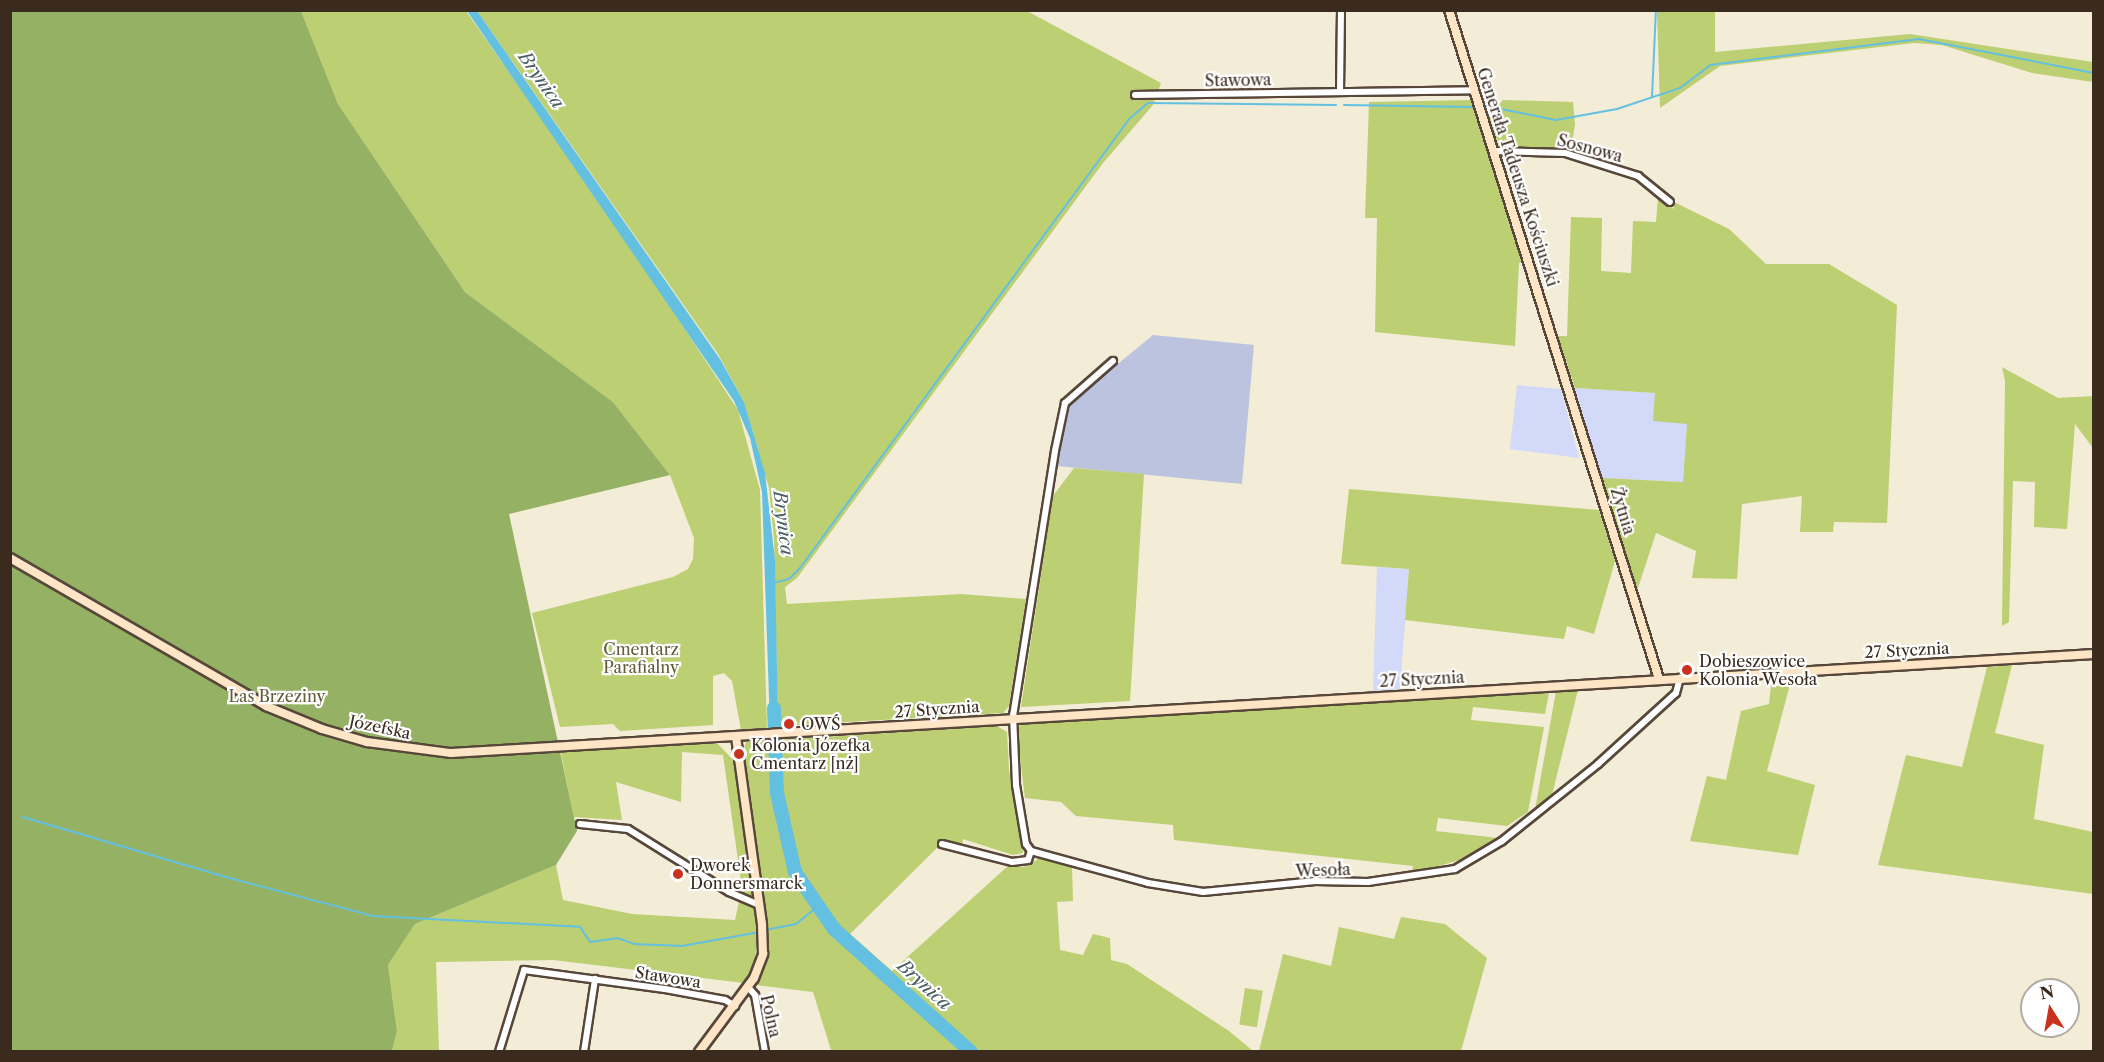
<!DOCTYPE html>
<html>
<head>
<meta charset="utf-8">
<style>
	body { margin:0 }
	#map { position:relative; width:2104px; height:1062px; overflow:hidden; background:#f3ecd7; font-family:"Libre Caslon Text",serif }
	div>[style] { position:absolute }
	.built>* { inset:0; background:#d2d9f9 }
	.industrial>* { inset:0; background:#bcc3de }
	.green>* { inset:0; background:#bccf72; transform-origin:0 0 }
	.forest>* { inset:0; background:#95b264 }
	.water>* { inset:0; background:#63c0e1 }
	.stream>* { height:2px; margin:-1px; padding:0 1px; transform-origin:1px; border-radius:1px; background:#63c0e1 }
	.river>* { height:14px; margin:-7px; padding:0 7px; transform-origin:7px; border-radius:7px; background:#63c0e1 }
	.roads { filter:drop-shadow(2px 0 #57473a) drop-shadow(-2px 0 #57473a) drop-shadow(0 2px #57473a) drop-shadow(0 -2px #57473a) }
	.street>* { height:6px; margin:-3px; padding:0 3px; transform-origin:3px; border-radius:3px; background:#fff }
	.secondary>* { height:8px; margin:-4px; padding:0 4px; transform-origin:4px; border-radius:4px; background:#fde5c5 }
	.dots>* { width:16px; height:16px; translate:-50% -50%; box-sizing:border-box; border:3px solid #fff; border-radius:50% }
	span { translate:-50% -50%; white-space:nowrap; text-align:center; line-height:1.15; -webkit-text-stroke:4.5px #fff; paint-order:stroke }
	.street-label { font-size:16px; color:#3b2a1e }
	.park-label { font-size:16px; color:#625c37 }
	.poi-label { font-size:16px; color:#3b2a1e }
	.left { translate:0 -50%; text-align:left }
	.water-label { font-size:18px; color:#495e62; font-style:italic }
	.frame { position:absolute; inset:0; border:12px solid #3b2a1e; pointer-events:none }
	.north { position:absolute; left:2020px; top:978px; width:60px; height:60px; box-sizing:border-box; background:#fff; border:2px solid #b1aaa5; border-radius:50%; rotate:349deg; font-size:16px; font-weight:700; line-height:24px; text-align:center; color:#3b2a1e }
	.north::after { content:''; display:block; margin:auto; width:21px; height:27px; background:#c8321e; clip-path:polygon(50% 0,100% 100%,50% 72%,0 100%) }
</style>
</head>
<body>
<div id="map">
	<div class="built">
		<div style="clip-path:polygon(1517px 385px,1561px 389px,1579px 458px,1510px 449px)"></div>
		<div style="clip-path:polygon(1575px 388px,1655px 393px,1687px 424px,1683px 482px,1602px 478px)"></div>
		<div style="clip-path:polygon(1377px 567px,1409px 569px,1400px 689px,1373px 691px)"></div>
	</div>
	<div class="industrial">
		<div style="clip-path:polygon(1153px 335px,1254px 345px,1242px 484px,1057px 466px,1068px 405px)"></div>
	</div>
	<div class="green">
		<div style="clip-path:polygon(301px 11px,466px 11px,621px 232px,738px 410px,760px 490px,767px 729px,741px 730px,732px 681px,724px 673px,713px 676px,713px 725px,620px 731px,613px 724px,560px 727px,532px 613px,673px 577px,688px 569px,693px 559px,694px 538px,670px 475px,613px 402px,465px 292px,338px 104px)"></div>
		<div style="clip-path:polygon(477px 11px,1027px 11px,1161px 83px,1153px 105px,1103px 163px,797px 578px,785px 587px,787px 604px,961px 594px,1026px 599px,1009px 706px,1003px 713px,778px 726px,774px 539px,769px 488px,744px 402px,718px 354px)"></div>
		<div style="clip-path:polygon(1657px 11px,1715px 11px,1715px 52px,1910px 34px,2093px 62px,2093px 82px,2032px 73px,1942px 45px,1914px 43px,1720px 66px,1660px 108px)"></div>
		<div style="clip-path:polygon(1472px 100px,1523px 261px,1519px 263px,1515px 346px,1375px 332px,1377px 218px,1365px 218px,1369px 102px)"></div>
		<div style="clip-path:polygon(1503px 100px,1573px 102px,1575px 124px,1571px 150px,1499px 147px,1489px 117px)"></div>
		<div style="clip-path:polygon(1658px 197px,1674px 209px,1674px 202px,1729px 229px,1766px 264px,1829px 264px,1897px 305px,1887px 523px,1834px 522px,1833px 532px,1800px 532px,1802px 496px,1742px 504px,1737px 579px,1692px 578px,1696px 551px,1656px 533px,1637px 591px,1602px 478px,1683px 482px,1687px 424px,1653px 421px,1655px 393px,1575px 388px,1558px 336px,1567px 336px,1571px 217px,1602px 218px,1601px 271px,1631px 273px,1633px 221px,1656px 222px)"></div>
		<div style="clip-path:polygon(2002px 367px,2058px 398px,2094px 396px,2093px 448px,2075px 424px,2067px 529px,2034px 527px,2035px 482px,2013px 481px,2009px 622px,2002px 626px,2005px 381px)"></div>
		<div style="clip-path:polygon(1074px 468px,1144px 474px,1130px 701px,1021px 707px,1053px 496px)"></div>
		<div style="clip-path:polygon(1349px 489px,1599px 510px,1615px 561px,1594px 634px,1567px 626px,1564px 639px,1405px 620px,1409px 569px,1341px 564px)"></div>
		<div style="clip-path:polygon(2012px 665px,1995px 733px,2044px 745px,2034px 819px,2093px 832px,2093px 894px,1878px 865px,1906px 755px,1962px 767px,1987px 667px)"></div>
		<div style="clip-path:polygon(1772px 677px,1792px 677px,1767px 771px,1815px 785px,1798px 855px,1690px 841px,1707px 776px,1726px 780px,1741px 711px,1769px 704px)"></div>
		<div style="clip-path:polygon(1578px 690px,1552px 795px,1535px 810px,1556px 691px)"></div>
		<div style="clip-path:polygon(1549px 693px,1545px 714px,1473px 707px,1471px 720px,1544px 727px,1528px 812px,1507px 826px,1438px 818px,1436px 831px,1498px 838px,1463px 859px,1432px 868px,1412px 871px,1413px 866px,1174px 840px,1173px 825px,1076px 816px,1061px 802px,1025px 798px,1017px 733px,1021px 723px)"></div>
		<div style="clip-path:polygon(997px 726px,1007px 732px,1009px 770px,1023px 853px,1013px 855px,963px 839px,961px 852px,939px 846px,850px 934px,892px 971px,1009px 865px,1024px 867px,1040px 858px,1072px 865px,1073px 901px,1057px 902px,1060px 950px,1083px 955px,1093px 934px,1110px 938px,1111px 960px,1127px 964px,1229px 1031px,1253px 1051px,826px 1051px,831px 1050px,813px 992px,756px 985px,763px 973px,768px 942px,743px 753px,746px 742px)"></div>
		<div style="clip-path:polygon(700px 742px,718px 744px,734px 761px,758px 937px,754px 965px,744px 983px,553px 960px,436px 962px,439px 1051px,392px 1051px,397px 1031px,388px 965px,415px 924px,556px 865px,563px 900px,632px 914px,735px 920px,742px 888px,723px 755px,682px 752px,681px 802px,616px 782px,622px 820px,574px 817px,560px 749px)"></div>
		<div style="clip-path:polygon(1401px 917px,1445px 924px,1487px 958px,1461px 1051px,1259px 1051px,1283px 954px,1331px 966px,1339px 927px,1394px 939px)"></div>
		<div style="left:1245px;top:988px;width:18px;height:37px;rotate:9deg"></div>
	</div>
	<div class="forest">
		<div style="clip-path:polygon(10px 11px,301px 11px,338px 104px,465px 292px,613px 402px,670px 475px,509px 514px,577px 831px,556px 865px,415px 924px,388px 965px,397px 1031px,392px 1051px,11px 1051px)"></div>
	</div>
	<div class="water">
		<div style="clip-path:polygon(467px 11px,477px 11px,720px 359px,744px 402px,765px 473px,775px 560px,778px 726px,770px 727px,762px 492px,750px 438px,734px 401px)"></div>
	</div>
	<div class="stream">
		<div style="left:1652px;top:97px;width:87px;rotate:-87.4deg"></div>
		<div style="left:1344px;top:105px;width:129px;rotate:0.9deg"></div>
		<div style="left:1486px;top:106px;width:71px;rotate:11.3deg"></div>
		<div style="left:1556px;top:120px;width:62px;rotate:-10.2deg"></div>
		<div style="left:1617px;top:109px;width:66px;rotate:-18.4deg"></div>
		<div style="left:1680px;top:88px;width:38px;rotate:-37deg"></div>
		<div style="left:1710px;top:65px;width:211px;rotate:-7.1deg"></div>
		<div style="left:1919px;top:39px;width:178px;rotate:11deg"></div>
		<div style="left:773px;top:583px;width:16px;rotate:-14deg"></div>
		<div style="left:789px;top:579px;width:16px;rotate:-45deg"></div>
		<div style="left:800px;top:568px;width:558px;rotate:-53.75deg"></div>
		<div style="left:1130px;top:118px;width:23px;rotate:-40deg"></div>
		<div style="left:1148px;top:103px;width:188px;rotate:0.6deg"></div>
		<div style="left:23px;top:817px;width:208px;rotate:16.5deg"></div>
		<div style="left:222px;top:876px;width:156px;rotate:14.8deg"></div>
		<div style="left:373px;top:916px;width:207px;rotate:3deg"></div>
		<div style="left:580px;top:927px;width:18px;rotate:56deg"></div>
		<div style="left:590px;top:942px;width:27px;rotate:-8deg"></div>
		<div style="left:617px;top:938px;width:18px;rotate:19deg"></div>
		<div style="left:634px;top:944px;width:48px;rotate:2.4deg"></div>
		<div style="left:682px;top:946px;width:79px;rotate:-10.2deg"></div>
		<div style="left:765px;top:930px;width:32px;rotate:-11deg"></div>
		<div style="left:796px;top:924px;width:27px;rotate:-39deg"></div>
	</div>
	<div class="river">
		<div style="left:774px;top:708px;width:85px;rotate:88deg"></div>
		<div style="left:777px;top:793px;width:81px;rotate:77.2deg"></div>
		<div style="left:795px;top:872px;width:69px;rotate:55.6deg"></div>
		<div style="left:834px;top:929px;width:184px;rotate:41.9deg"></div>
	</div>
	<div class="roads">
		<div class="street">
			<div style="left:1340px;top:92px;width:82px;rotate:-89.3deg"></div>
			<div style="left:1135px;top:95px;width:339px;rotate:-0.8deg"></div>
			<div style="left:1494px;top:151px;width:71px;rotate:1.6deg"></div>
			<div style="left:1565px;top:153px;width:77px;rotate:17.5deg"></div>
			<div style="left:1638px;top:176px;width:41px;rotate:39.1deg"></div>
			<div style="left:1113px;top:361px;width:64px;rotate:138.8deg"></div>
			<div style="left:1065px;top:403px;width:49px;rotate:101.8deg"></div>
			<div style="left:1055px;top:451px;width:267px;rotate:99deg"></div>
			<div style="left:1013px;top:715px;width:70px;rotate:87.5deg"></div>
			<div style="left:1016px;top:785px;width:60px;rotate:80.4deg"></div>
			<div style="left:1026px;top:844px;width:9px;rotate:54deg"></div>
			<div style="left:1031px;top:851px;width:121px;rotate:15.3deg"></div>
			<div style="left:1148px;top:883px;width:56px;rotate:9.3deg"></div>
			<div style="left:1203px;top:892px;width:113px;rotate:-5.6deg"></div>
			<div style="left:1315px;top:881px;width:53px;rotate:1.1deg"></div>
			<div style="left:1368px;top:882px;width:88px;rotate:-8.5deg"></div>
			<div style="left:1455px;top:869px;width:55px;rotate:-30.8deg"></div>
			<div style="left:1502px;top:841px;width:123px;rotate:-38.7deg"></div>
			<div style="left:1598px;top:764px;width:105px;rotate:-42.3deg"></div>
			<div style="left:1676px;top:693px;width:16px;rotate:-75deg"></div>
			<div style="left:580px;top:824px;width:48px;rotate:5.9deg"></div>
			<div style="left:628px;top:829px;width:119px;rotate:32deg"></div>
			<div style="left:729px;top:892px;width:33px;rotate:23deg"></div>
			<div style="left:942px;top:844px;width:72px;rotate:14.4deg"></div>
			<div style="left:1012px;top:862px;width:16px;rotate:-7deg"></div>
			<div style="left:1028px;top:860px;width:9px;rotate:-72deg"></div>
			<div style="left:748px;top:987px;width:11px;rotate:49deg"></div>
			<div style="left:755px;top:995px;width:58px;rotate:80deg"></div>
			<div style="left:499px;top:1052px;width:86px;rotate:-73deg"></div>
			<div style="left:524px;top:970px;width:142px;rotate:7.7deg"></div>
			<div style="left:665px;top:989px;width:61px;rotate:10.4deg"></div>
			<div style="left:725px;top:1000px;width:12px;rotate:31deg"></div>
			<div style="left:584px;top:1052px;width:74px;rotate:-81.4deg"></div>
		</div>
		<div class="secondary">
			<div style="left:1449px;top:10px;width:701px;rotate:72.57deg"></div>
			<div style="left:10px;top:558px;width:296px;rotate:30deg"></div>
			<div style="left:266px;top:706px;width:61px;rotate:22.3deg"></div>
			<div style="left:322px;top:729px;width:47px;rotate:16.1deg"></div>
			<div style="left:367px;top:742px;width:85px;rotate:7.5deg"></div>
			<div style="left:451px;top:753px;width:1646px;rotate:-3.45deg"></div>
			<div style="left:699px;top:1052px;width:92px;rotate:-53.4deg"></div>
			<div style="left:754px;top:978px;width:26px;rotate:-69deg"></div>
			<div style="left:763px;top:954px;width:30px;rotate:-92deg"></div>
			<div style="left:762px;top:924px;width:189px;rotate:-97.9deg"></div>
		</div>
	</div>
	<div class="dots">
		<div style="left:1687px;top:670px;background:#c8321e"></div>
		<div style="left:789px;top:724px;background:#c8321e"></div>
		<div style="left:739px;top:754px;background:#c8321e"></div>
		<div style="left:678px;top:874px;background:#c8321e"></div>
	</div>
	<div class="street-label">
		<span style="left:1238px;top:80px;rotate:-1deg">Stawowa</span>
		<span style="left:1590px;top:148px;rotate:15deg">Sosnowa</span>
		<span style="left:1518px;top:177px;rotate:72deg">Generała Tadeusza Kościuszki</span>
		<span style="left:1623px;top:511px;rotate:73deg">Żytnia</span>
		<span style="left:1907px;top:650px;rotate:-3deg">27 Stycznia</span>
		<span style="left:1422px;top:679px;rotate:-3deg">27 Stycznia</span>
		<span style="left:937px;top:709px;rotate:-4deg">27 Stycznia</span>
		<span style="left:380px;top:727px;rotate:12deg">Józefska</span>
		<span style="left:1323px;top:870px;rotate:-2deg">Wesoła</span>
		<span style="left:668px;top:977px;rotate:9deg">Stawowa</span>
		<span style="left:771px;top:1016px;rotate:77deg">Polna</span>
	</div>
	<div class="park-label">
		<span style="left:641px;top:658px">Cmentarz<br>Parafialny</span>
		<span style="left:277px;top:696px">Las Brzeziny</span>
	</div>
	<div class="poi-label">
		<span class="left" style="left:1699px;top:670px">Dobieszowice<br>Kolonia Wesoła</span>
		<span class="left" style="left:801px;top:724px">OWŚ</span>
		<span class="left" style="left:751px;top:754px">Kolonia Józefka<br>Cmentarz [nż]</span>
		<span class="left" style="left:690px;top:874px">Dworek<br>Donnersmarck</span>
	</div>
	<div class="water-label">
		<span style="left:541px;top:80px;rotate:55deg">Brynica</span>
		<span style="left:783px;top:523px;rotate:83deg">Brynica</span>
		<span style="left:924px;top:985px;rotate:42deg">Brynica</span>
	</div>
	<div class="frame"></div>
	<div class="north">N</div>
</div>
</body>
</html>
